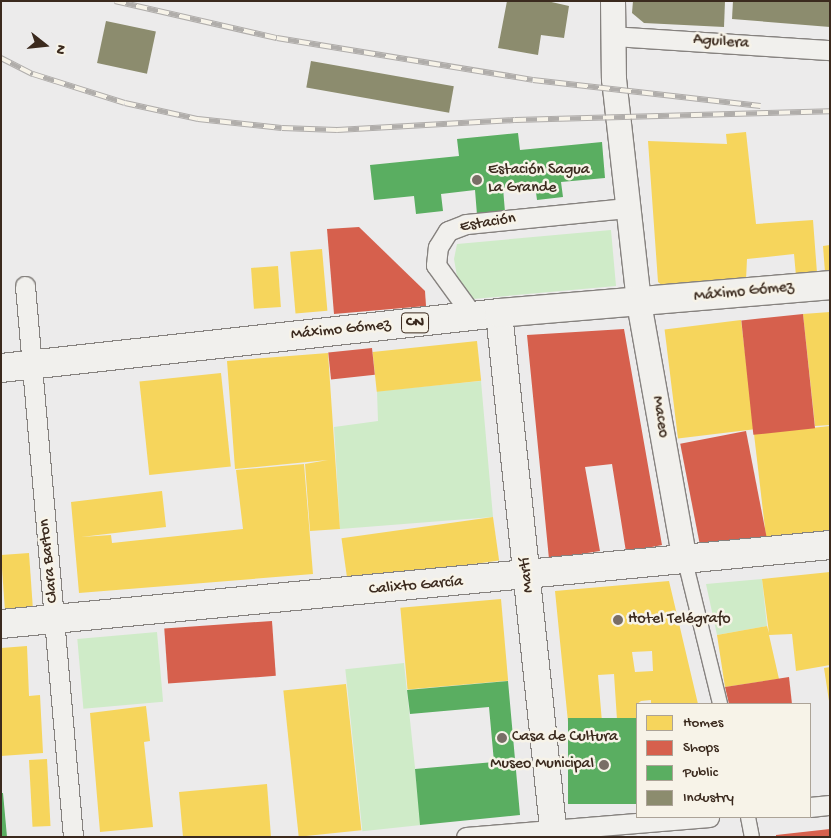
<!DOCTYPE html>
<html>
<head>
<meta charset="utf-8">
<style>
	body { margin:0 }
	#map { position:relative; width:831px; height:838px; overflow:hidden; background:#ecebeb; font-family:"Gochi Hand",sans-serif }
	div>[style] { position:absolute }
	.green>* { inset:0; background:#cfebc8; transform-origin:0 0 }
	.homes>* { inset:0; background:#f6d55c; transform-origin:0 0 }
	.shops>* { inset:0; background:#d6604d; transform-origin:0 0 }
	.public>* { inset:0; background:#5aae61; transform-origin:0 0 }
	.industry>* { inset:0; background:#8c8c6e; transform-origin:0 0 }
	.roads { filter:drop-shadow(1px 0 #86827f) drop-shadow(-1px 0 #86827f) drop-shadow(0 1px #86827f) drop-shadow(0 -1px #86827f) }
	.pedestrian>* { height:14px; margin:-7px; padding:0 7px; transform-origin:7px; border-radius:7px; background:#f1f0ed }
	.minor>* { height:19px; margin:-9.5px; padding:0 9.5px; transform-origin:9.5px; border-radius:9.5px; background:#f1f0ed }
	.tertiary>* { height:24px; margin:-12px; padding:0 12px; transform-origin:12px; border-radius:12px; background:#f1f0ed }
	.secondary>* { height:26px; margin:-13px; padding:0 13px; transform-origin:13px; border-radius:13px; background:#f1f0ed }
	.primary>* { height:28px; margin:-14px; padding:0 14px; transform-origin:14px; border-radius:14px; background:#f1f0ed }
	.rail>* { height:5.5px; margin-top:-2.75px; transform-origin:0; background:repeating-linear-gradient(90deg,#f7f3e8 0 11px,#b0adaa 0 22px); box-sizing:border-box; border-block:1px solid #b0adaa }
	.dots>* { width:14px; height:14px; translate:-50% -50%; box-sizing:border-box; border:2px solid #f7f3e8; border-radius:50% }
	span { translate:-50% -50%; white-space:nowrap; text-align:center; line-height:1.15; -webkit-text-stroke:5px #f7f3e8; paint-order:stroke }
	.shield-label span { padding:1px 4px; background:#f7f3e8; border:1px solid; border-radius:4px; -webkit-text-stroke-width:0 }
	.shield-label { font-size:15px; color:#3b2a1e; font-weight:700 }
	.street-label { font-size:16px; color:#3b2a1e }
	.poi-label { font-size:16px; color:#3b2a1e }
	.left { translate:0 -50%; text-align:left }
	.right { translate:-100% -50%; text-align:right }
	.frame { position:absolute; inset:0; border:2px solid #3b2a1e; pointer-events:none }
	.legend { position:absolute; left:636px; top:703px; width:175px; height:115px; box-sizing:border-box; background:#f7f3e8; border:1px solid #aca397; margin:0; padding:6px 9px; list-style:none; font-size:15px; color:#3b2a1e }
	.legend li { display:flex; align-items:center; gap:10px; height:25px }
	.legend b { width:25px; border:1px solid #aca397 }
	.north { position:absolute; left:20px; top:20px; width:50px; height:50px; -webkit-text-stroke:4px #f7f3e8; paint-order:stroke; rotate:106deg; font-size:14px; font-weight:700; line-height:20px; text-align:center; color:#3b2a1e }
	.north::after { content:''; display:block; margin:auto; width:18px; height:22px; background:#3b2a1e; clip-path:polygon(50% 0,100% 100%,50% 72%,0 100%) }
</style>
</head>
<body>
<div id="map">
	<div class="green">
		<div style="clip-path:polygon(611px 230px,616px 286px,473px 299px,458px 282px,454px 259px,457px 244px)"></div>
		<div style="clip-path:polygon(481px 381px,493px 517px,340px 529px,334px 427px,378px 421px,377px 391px)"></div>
		<div style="clip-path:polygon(762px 579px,767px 626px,717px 635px,706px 584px)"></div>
		<div style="left:157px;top:632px;width:70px;height:80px;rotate:85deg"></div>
		<div style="left:404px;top:663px;width:163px;height:59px;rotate:84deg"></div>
	</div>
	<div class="homes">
		<div style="clip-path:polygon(746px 132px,756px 224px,813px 220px,817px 273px,796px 276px,794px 254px,747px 259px,746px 280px,668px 290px,658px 282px,648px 141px,727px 144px,726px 134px)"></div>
		<div style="clip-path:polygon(830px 245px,830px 271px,825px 272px,823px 246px)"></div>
		<div style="left:322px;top:249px;width:62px;height:32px;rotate:85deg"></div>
		<div style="left:278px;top:266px;width:41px;height:27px;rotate:86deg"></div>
		<div style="clip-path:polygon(830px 312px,830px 425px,815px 426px,803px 314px)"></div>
		<div style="left:741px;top:320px;width:110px;height:77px;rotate:83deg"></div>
		<div style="left:477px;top:341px;width:40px;height:105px;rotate:84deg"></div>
		<div style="clip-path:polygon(328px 353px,340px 529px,310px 531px,305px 464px,328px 460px,235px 469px,227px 361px)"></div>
		<div style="left:221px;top:373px;width:94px;height:82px;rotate:84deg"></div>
		<div style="clip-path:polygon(830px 426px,830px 532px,766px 537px,754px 434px)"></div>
		<div style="clip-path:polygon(304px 464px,313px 574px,79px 593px,71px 502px,162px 491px,166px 527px,81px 537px,111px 535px,112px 543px,243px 529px,236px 470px)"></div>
		<div style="left:493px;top:517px;width:44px;height:153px;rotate:82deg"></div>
		<div style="left:29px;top:553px;width:56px;height:28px;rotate:86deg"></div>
		<div style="clip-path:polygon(830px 572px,830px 665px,796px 671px,792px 634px,769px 635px,779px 679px,725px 687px,717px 635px,767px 626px,769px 633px,762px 579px)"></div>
		<div style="clip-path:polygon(evenodd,669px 581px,698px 704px,651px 704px,651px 700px,641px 701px,637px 704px,637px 718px,617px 720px,614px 674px,598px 675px,602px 722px,568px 722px,555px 591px,669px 581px,652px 651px,653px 671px,635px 672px,632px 652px,652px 651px)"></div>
		<div style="left:501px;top:599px;width:82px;height:101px;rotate:85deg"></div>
		<div style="clip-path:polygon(27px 646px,29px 696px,40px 695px,43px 753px,1px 756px,1px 648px)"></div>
		<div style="clip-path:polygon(830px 667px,830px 701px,829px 701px,824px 668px)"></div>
		<div style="left:346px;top:684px;width:147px;height:63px;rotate:84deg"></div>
		<div style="clip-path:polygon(146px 706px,150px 741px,144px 742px,153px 827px,100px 832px,90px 713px)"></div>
		<div style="left:47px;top:759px;width:67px;height:18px;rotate:87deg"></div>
		<div style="clip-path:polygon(267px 784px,271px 837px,183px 837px,179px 792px)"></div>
	</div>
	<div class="shops">
		<div style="clip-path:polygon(359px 227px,425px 291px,426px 306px,334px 314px,327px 229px)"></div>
		<div style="left:803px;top:314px;width:115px;height:62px;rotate:84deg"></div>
		<div style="clip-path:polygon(624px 329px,662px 545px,626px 552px,612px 464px,585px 467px,600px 551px,549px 559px,527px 335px)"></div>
		<div style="left:372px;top:348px;width:27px;height:44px;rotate:84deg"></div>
		<div style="left:746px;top:431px;width:108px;height:67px;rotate:79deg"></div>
		<div style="left:272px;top:621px;width:55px;height:108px;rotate:86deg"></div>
		<div style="clip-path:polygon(789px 677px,792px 704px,729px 704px,725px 687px)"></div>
		<div style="clip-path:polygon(830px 829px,830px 837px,776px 837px,776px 835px)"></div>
	</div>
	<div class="public">
		<div style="clip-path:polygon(518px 133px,520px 150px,602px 142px,605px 178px,561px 182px,563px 197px,537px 200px,535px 185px,503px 188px,505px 212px,477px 215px,475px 190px,441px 194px,443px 211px,416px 214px,414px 196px,374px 200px,370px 165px,459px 156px,457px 139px)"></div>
		<div style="clip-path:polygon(508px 681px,520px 815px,420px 825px,415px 769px,494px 762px,489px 707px,410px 714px,407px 690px)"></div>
		<div style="left:637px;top:718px;width:86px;height:69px;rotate:90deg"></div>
		<div style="clip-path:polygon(1px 793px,3px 793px,7px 837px,1px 837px)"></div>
	</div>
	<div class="industry">
		<div style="clip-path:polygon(507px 1px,547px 1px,569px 6px,564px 38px,541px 35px,538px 55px,498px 48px)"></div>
		<div style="clip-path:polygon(633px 1px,725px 1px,724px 27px,644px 23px,632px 13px)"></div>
		<div style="clip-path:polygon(733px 1px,830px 1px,830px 27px,732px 19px)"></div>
		<div style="left:106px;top:21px;width:51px;height:43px;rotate:12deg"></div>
		<div style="left:311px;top:61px;width:145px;height:27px;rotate:10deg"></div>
	</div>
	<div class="roads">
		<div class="pedestrian">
			<div style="left:685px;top:561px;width:147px;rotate:76.2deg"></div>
			<div style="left:748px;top:817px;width:20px;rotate:79deg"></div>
		</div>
		<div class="minor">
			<div style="left:612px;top:36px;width:218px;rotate:3.7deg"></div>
			<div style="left:25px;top:286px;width:553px;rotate:85.02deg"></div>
			<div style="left:473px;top:316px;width:63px;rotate:-126deg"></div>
			<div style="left:436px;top:265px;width:18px;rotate:-84deg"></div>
			<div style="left:438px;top:247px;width:19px;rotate:-58deg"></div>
			<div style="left:448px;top:231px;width:19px;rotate:-21deg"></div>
			<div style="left:466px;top:224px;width:162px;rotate:-5.7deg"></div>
			<div style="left:810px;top:807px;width:20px;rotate:-6deg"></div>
			<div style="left:466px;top:837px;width:244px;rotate:-4.7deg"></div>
		</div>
		<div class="tertiary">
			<div style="left:613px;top:1px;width:78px;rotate:89.3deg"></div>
			<div style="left:614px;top:79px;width:225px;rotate:83.6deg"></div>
			<div style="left:639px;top:303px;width:262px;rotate:79.9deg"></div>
		</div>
		<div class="secondary">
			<div style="left:499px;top:313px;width:527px;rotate:84.01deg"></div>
		</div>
		<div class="primary">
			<div style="left:1px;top:368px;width:501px;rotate:-6.3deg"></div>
			<div style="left:499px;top:313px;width:332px;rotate:-4.8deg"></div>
			<div style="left:1px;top:624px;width:833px;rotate:-5.44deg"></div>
		</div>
	</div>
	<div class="rail">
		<div style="left:115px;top:1px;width:166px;rotate:12.9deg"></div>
		<div style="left:277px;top:38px;width:259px;rotate:9.3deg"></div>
		<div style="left:533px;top:80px;width:229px;rotate:6.5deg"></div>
		<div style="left:1px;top:58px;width:36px;rotate:27deg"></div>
		<div style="left:33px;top:74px;width:96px;rotate:17.5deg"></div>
		<div style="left:125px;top:103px;width:75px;rotate:12.4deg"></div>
		<div style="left:198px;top:119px;width:84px;rotate:6.1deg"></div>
		<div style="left:282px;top:128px;width:55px;rotate:2.1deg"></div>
		<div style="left:337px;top:130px;width:178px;rotate:-3.2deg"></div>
		<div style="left:515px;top:120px;width:315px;rotate:-1.6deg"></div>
	</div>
	<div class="dots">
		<div style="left:477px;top:180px;background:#796e66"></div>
		<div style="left:618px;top:620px;background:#796e66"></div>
		<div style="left:502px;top:738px;background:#796e66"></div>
		<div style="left:604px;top:765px;background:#796e66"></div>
	</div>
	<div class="shield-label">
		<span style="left:415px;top:323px">CN</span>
	</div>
	<div class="street-label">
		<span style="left:721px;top:43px;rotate:4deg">Aguilera</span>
		<span style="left:488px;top:224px;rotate:-9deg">Estación</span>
		<span style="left:744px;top:293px;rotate:-6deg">Máximo Gómez</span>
		<span style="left:341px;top:331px;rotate:-6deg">Máximo Gómez</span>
		<span style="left:659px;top:417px;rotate:80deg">Maceo</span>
		<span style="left:50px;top:561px;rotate:-96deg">Clara Barton</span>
		<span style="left:528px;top:575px;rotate:-96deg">Martí</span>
		<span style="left:416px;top:587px;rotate:-5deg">Calixto García</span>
	</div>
	<div class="poi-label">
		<span class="left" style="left:488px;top:180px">Estación Sagua<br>La Grande</span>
		<span class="left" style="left:628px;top:620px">Hotel Telégrafo</span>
		<span class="left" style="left:512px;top:738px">Casa de Cultura</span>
		<span class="right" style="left:594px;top:765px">Museo Municipal</span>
	</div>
	<div class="frame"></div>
	<ul class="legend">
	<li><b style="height:14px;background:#f6d55c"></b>Homes</li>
	<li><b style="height:14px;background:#d6604d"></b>Shops</li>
	<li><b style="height:14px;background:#5aae61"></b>Public</li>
	<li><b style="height:14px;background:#8c8c6e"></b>Industry</li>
	</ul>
	<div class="north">N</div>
</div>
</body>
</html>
